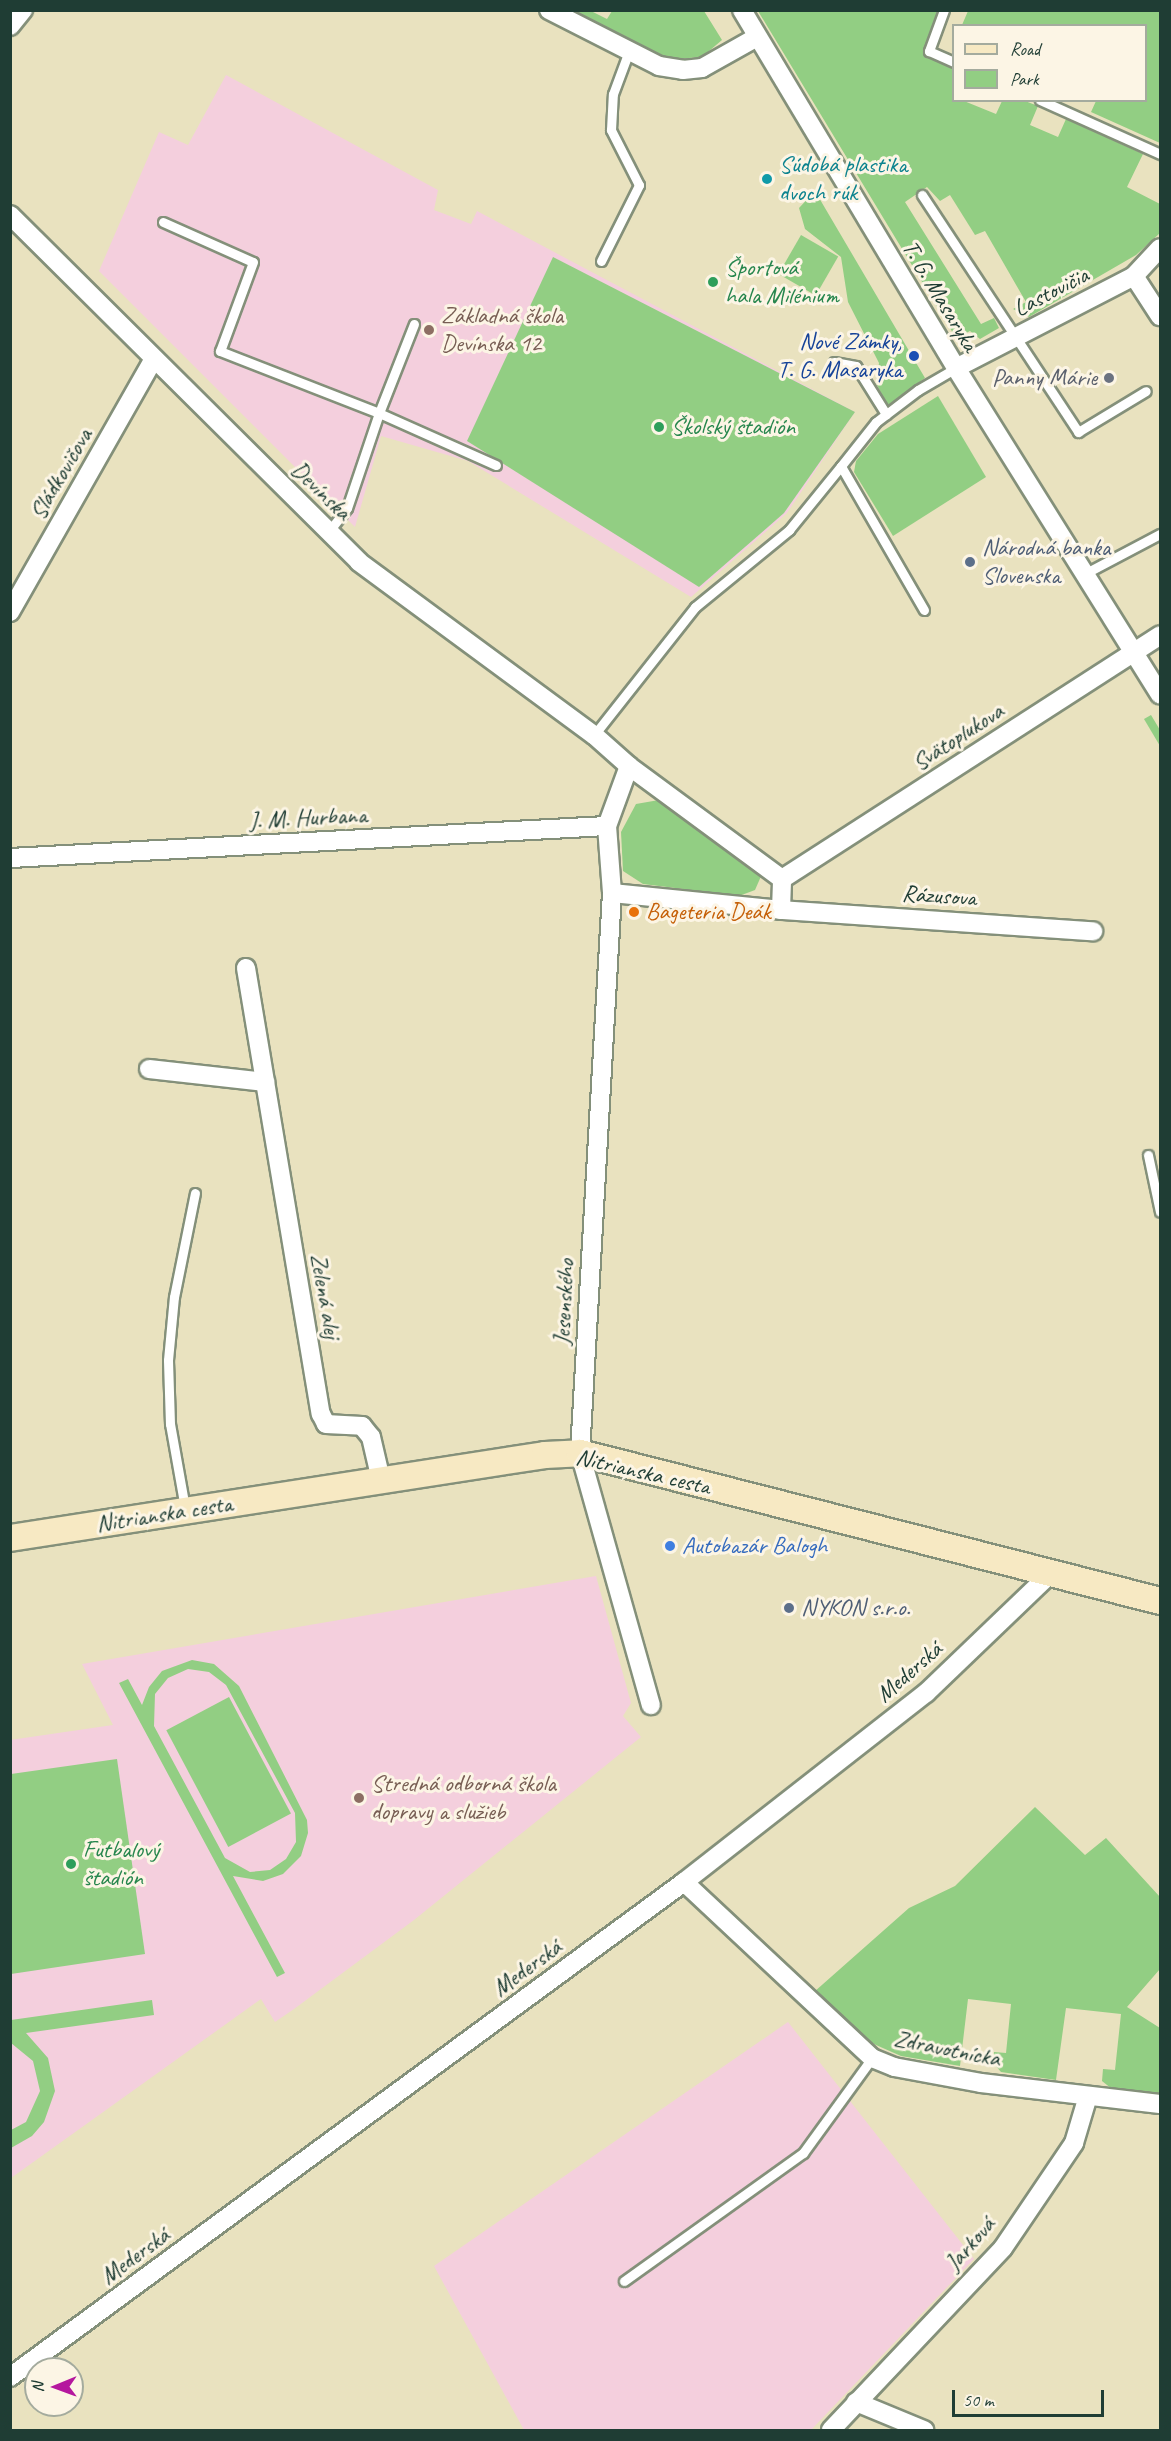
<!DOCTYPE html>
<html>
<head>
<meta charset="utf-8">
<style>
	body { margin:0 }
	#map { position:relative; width:1171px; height:2441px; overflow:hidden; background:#e9e2bf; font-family:Caveat,sans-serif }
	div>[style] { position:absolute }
	.built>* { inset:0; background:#f4cfdd }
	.green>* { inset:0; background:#92ce83; transform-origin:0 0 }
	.roads { filter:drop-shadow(2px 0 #84907a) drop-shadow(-2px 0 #84907a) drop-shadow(0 2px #84907a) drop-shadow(0 -2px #84907a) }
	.lane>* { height:9px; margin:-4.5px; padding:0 4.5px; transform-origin:4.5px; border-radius:4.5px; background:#fff }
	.street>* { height:18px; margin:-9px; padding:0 9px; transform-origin:9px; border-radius:9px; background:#fff }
	.secondary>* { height:26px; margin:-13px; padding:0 13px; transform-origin:13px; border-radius:13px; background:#f7e9c3 }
	.dots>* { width:16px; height:16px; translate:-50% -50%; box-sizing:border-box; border:3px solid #fcf5e5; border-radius:50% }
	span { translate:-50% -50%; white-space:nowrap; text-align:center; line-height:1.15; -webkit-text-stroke:6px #fcf5e5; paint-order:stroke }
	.culture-label { font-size:24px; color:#0d838f }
	.left { translate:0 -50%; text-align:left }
	.leisure-label { font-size:24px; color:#27864d }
	.street-label { font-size:24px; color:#1f3d34 }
	.education-label { font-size:24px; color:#785e54 }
	.transit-label { font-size:24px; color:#164399 }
	.right { translate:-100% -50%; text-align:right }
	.worship-label { font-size:24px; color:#5b616d }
	.service-label { font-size:24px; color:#4e5e75 }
	.food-label { font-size:24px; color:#c56008 }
	.shop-label { font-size:24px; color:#366cbe }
	.frame { position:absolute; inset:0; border:12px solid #1f3d34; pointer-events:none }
	.legend { position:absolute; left:952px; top:24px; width:195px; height:78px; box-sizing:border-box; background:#fcf5e5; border:2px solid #a4ab9e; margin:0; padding:8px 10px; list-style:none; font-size:18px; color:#1f3d34 }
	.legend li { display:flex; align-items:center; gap:12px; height:30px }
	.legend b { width:30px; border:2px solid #a4ab9e }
	.north { position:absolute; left:24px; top:2357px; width:60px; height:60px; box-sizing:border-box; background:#fcf5e5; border:2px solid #a4ab9e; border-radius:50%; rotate:269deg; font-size:16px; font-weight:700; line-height:24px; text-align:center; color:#1f3d34 }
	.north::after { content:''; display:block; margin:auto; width:21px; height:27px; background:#b5179e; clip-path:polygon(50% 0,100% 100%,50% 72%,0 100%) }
	.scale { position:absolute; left:952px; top:2390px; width:152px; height:27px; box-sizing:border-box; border:3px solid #1f3d34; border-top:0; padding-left:8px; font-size:18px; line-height:21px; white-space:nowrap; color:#1f3d34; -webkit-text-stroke:4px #fcf5e5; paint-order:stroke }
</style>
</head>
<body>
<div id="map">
	<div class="built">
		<div style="clip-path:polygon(226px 75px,438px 190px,434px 210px,471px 224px,477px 211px,855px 412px,787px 513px,691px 597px,468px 461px,381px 436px,355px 527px,99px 271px,159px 132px,188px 145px)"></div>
		<div style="clip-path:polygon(596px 1576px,631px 1703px,623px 1716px,641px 1737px,414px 1920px,294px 2009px,275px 2022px,261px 1999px,11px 2178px,10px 1740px,113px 1725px,82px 1664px)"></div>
		<div style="clip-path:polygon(788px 2022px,974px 2259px,811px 2430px,524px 2430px,434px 2266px)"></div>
	</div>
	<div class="green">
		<div style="clip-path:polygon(563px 11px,591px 11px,607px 19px,612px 11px,704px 11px,722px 40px,702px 57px,663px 60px)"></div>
		<div style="clip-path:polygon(758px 11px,940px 11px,923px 53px,953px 68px,954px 100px,964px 101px,996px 114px,1002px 101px,1025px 101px,1038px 106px,1030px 125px,1058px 137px,1066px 119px,1143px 154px,1127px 187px,1160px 204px,1160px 233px,1136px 255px,1029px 317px,1013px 309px,1026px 302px,985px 231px,975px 235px,950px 195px,940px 201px,927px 187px,905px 202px,981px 324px,994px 318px,999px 328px,980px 339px,970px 331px,956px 338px)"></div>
		<div style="clip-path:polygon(1157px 11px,1160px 12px,1160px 143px,1091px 112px,1096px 101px,1146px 100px,1146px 26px,962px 25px,968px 11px)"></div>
		<div style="clip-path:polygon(815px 191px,925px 378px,887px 406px,876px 383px,879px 363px,848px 302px,841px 257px,805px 229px,799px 208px)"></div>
		<div style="left:801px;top:235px;width:43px;height:45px;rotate:30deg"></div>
		<div style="clip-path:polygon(553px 257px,855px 412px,784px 513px,699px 587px,467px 441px)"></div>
		<div style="clip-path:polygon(938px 396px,986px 477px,893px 536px,854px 472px,856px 461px,878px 434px)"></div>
		<div style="clip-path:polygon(1151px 715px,1160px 730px,1160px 746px,1144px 719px)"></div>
		<div style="clip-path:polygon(659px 800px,762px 874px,755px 890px,739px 896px,643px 884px,623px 871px,621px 832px,636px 804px)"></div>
		<div style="clip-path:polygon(evenodd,192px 1660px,214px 1664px,239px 1686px,307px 1820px,308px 1833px,301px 1856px,283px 1874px,263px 1881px,233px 1876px,285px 1973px,277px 1977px,119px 1683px,128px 1679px,142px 1705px,149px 1687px,162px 1671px,192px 1660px,188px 1669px,209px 1672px,226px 1685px,295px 1813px,296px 1842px,286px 1859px,270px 1870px,250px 1872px,225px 1858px,154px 1726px,155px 1694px,168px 1678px,188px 1669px)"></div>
		<div style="left:229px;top:1697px;width:132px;height:71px;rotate:62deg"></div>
		<div style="clip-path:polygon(117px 1759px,145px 1954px,11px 1974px,11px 1774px)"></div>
		<div style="clip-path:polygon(1035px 1807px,1085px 1855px,1106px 1838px,1160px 1897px,1160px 1969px,1127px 2007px,1160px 2028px,1160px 2096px,1112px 2089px,1102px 2081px,1103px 2069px,1115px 2070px,1121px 2014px,1066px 2008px,1056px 2080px,1001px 2072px,994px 2064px,994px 2052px,1006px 2053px,1011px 2004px,968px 1999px,960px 2066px,901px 2056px,876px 2045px,862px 2037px,814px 1992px,909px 1908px,955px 1886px)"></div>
		<div style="clip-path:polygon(152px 2000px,154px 2015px,26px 2033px,48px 2058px,55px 2091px,44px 2122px,32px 2136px,11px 2148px,11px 2130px,26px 2122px,40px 2091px,33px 2061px,11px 2043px,11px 2020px)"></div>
	</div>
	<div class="roads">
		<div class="lane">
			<div style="left:944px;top:10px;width:44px;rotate:110.1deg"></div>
			<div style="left:929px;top:51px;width:27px;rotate:24deg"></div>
			<div style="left:1040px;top:100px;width:132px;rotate:24.2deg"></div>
			<div style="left:922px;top:195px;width:284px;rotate:56.6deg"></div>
			<div style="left:1078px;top:432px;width:79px;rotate:-31.1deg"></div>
			<div style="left:163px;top:222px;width:98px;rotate:24deg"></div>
			<div style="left:253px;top:262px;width:95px;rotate:110.3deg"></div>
			<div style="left:220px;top:351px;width:171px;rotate:21.3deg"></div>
			<div style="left:379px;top:413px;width:100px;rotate:108.6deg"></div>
			<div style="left:347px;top:508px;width:31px;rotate:128deg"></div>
			<div style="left:601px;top:261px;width:85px;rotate:-63.4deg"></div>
			<div style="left:639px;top:185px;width:62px;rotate:-117deg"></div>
			<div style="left:611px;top:130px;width:36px;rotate:-87deg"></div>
			<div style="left:613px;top:94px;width:46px;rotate:-69.6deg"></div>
			<div style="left:414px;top:324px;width:96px;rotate:111.5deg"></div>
			<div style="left:379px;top:413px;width:128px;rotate:24deg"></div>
			<div style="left:834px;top:362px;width:22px;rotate:10deg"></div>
			<div style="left:856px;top:366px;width:57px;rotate:58deg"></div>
			<div style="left:1086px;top:573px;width:84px;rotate:-27.8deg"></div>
			<div style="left:924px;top:610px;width:166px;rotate:-120deg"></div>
			<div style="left:841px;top:466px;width:56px;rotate:-51.5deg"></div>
			<div style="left:876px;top:422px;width:53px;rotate:-37.3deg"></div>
			<div style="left:918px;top:390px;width:44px;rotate:-30.1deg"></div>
			<div style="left:594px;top:735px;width:163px;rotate:-51.7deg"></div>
			<div style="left:695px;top:607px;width:122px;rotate:-39.3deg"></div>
			<div style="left:789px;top:530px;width:82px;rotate:-50.9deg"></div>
			<div style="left:1148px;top:1155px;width:58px;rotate:78.1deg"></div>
			<div style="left:185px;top:1508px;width:85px;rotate:-100.1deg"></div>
			<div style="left:170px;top:1424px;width:64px;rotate:-91.8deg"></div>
			<div style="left:168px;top:1360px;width:63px;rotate:-84.6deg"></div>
			<div style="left:174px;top:1297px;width:106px;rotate:-78.6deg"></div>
			<div style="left:624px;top:2281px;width:220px;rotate:-35.6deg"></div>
			<div style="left:803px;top:2153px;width:117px;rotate:-54deg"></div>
		</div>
		<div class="street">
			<div style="left:549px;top:10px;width:123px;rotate:27deg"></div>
			<div style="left:659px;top:66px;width:24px;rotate:9deg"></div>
			<div style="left:683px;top:70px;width:19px;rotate:-6deg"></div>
			<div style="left:702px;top:68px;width:63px;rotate:-29.4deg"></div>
			<div style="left:742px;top:10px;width:417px;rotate:59.1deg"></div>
			<div style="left:956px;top:368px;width:385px;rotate:58deg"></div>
			<div style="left:10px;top:26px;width:21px;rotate:-51deg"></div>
			<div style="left:10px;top:215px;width:492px;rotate:44.8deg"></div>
			<div style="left:359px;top:562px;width:292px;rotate:36.4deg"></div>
			<div style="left:594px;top:735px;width:47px;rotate:41.5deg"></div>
			<div style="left:1134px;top:276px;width:48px;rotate:57deg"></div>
			<div style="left:956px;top:368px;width:200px;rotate:-27.3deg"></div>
			<div style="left:1134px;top:276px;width:38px;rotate:-47deg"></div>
			<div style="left:10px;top:612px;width:290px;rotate:-60.4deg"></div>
			<div style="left:10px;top:858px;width:598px;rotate:-3.07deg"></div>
			<div style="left:782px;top:879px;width:450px;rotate:-32.8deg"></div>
			<div style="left:612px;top:893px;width:561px;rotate:93.27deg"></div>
			<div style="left:580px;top:1453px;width:262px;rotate:74.3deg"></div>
			<div style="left:781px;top:910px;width:31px;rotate:-88deg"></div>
			<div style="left:782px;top:879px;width:190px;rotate:-143.6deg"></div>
			<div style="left:629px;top:766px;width:64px;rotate:110.1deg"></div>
			<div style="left:607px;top:826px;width:67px;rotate:85.7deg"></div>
			<div style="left:612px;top:893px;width:170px;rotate:5.7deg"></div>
			<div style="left:781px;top:910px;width:313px;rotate:3.9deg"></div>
			<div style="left:246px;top:968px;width:452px;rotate:80.5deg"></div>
			<div style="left:321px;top:1414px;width:11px;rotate:63deg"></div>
			<div style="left:326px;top:1424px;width:36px;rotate:3deg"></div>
			<div style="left:362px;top:1426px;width:14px;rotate:51deg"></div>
			<div style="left:371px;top:1437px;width:44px;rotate:76.9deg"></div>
			<div style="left:149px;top:1069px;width:117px;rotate:6.4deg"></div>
			<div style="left:684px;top:1882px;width:258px;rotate:43.1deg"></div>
			<div style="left:872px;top:2058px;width:24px;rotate:22deg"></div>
			<div style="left:894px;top:2067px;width:88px;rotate:10.4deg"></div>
			<div style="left:981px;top:2083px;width:180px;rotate:6.7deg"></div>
			<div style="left:10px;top:2377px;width:836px;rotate:-36.29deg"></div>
			<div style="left:684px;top:1882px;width:307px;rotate:-38deg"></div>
			<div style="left:926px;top:1693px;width:173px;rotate:-43.8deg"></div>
			<div style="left:856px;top:2402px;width:74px;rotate:22.4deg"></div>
			<div style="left:831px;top:2430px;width:250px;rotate:-46.6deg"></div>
			<div style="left:1003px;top:2248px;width:127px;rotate:-55.9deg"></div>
			<div style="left:1074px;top:2143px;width:49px;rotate:-73.4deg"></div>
		</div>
		<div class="secondary">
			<div style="left:10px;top:1538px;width:541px;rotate:-8.82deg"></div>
			<div style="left:545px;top:1455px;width:35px;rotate:-3deg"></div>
			<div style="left:580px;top:1453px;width:599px;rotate:14.31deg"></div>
		</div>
	</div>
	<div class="dots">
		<div style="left:767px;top:179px;background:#0f9aa8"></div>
		<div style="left:713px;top:282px;background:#2e9e5b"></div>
		<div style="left:429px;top:330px;background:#8d6e63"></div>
		<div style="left:914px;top:356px;background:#1a4fb4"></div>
		<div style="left:1109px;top:378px;background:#6b7280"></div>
		<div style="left:659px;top:427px;background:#2e9e5b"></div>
		<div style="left:970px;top:562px;background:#5c6f8a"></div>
		<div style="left:634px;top:912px;background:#e8710a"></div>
		<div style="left:670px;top:1546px;background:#3f7fe0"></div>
		<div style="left:789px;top:1608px;background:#5c6f8a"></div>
		<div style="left:359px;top:1798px;background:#8d6e63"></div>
		<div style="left:71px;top:1864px;background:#2e9e5b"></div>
	</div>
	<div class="culture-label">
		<span class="left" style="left:779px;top:179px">Súdobá plastika<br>dvoch rúk</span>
	</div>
	<div class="leisure-label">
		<span class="left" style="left:725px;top:282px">Športová<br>hala Milénium</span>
		<span class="left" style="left:671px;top:427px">Školský štadión</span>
		<span class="left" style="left:83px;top:1864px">Futbalový<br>štadión</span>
	</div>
	<div class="street-label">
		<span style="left:1051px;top:292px;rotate:-27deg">Lastovičia</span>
		<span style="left:940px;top:296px;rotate:59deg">T. G. Masaryka</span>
		<span style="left:61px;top:474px;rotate:-60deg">Sládkovičova</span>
		<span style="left:321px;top:491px;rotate:44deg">Devínska</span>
		<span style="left:958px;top:737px;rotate:-33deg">Svätoplukova</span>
		<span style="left:308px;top:818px;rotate:-3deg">J. M. Hurbana</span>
		<span style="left:939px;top:896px;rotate:4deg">Rázusova</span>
		<span style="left:325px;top:1296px;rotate:80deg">Zelená alej</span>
		<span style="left:564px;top:1302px;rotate:-87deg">Jesenského</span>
		<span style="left:643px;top:1472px;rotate:13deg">Nitrianska cesta</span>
		<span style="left:164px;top:1514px;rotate:-9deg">Nitrianska cesta</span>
		<span style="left:909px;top:1672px;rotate:-41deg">Mederská</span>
		<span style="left:527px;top:1968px;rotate:-36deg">Mederská</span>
		<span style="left:947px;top:2049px;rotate:11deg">Zdravotnícka</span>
		<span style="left:970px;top:2244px;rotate:-49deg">Jarková</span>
		<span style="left:135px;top:2256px;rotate:-36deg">Mederská</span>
	</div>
	<div class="education-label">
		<span class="left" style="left:441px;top:330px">Základná škola<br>Devínska 12</span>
		<span class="left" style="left:371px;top:1798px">Stredná odborná škola<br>dopravy a služieb</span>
	</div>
	<div class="transit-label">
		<span class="right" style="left:902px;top:356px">Nové Zámky,<br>T. G. Masaryka</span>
	</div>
	<div class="worship-label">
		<span class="right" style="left:1097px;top:378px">Panny Márie</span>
	</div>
	<div class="service-label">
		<span class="left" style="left:982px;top:562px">Národná banka<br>Slovenska</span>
		<span class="left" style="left:801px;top:1608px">NYKON s.r.o.</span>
	</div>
	<div class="food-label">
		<span class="left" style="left:646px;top:912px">Bageteria Deák</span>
	</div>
	<div class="shop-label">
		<span class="left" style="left:682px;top:1546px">Autobazár Balogh</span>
	</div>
	<div class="frame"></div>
	<ul class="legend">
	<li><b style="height:8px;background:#f7e9c3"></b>Road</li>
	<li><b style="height:16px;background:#92ce83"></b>Park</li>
	</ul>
	<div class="north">N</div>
	<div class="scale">50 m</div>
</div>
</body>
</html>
